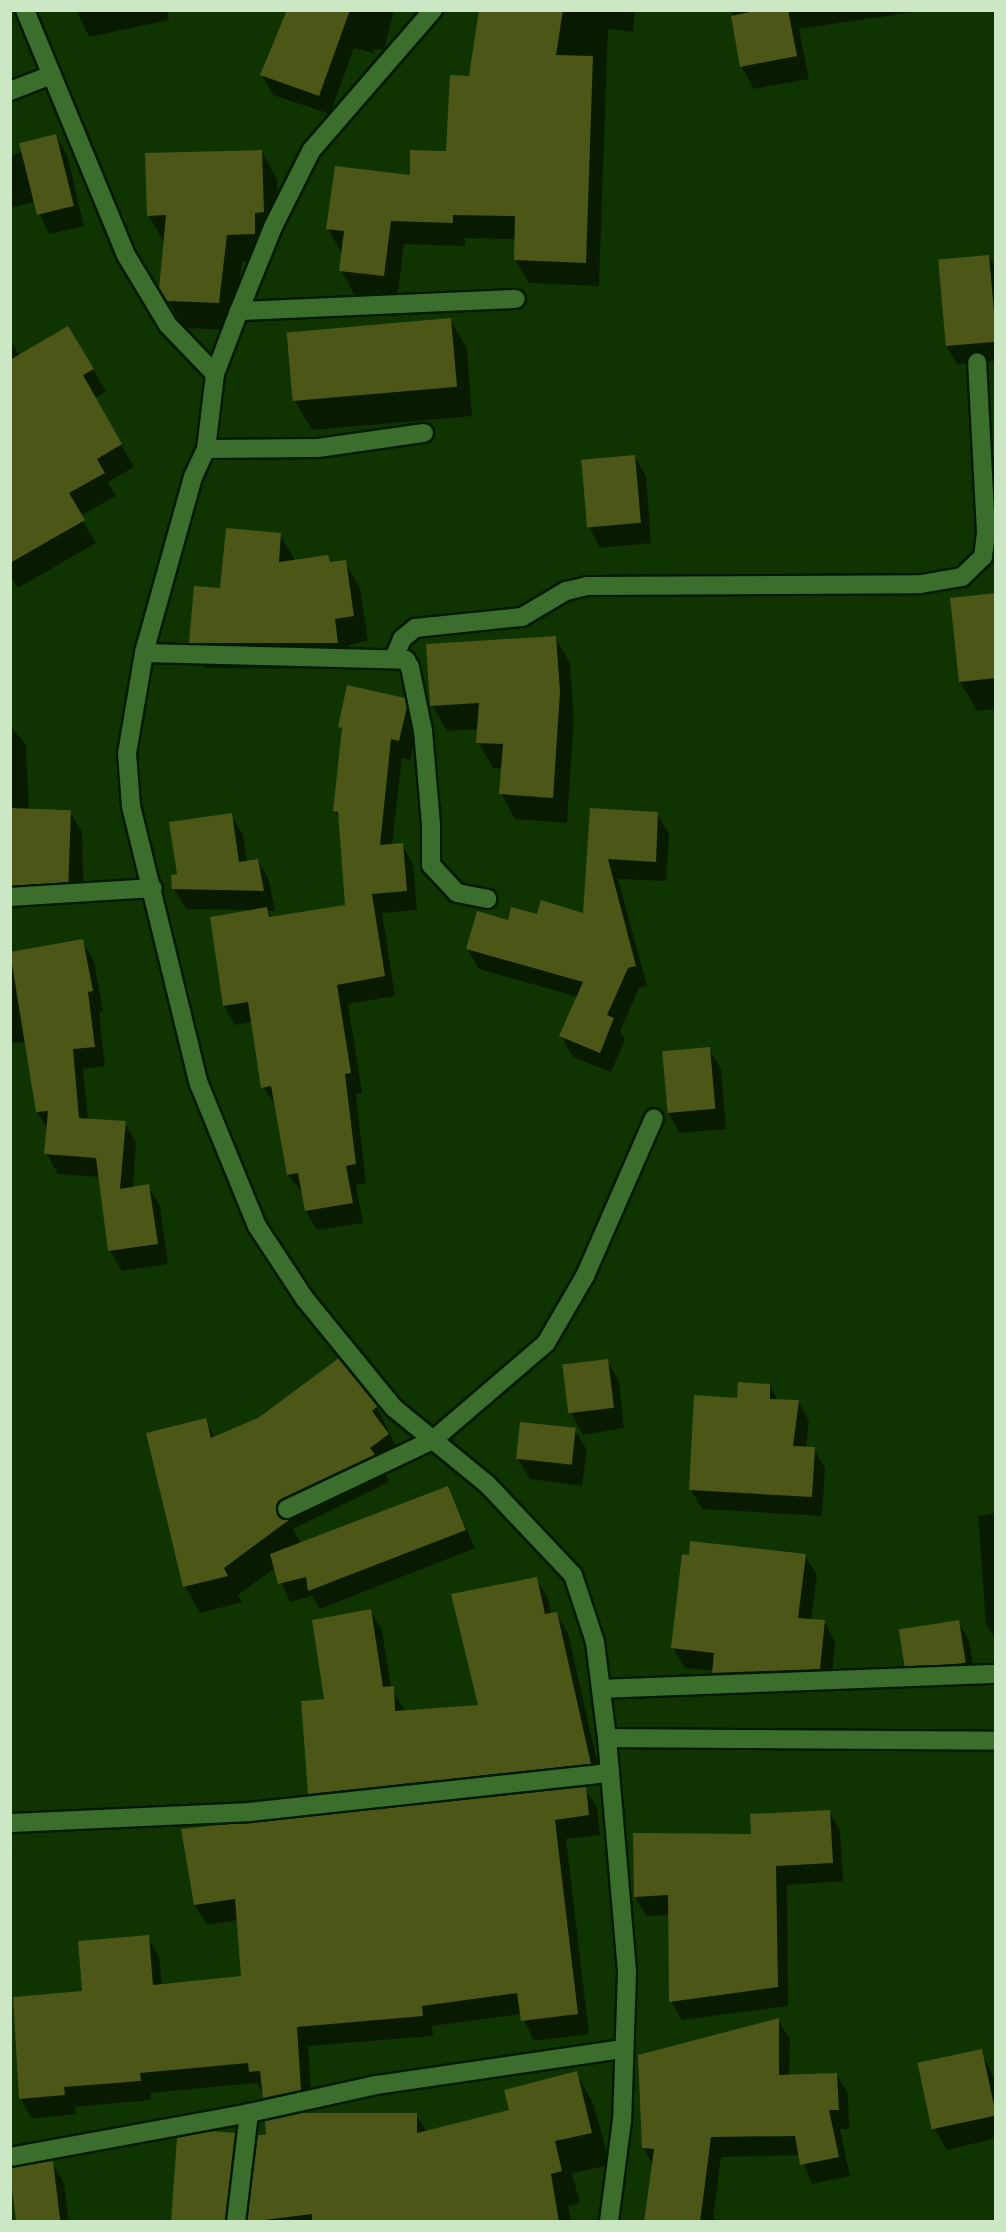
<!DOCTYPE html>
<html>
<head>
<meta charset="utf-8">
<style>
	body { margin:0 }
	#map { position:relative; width:1006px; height:2232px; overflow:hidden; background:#0f3402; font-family:Signika,sans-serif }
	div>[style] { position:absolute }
	.shadow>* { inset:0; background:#0007; transform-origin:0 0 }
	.building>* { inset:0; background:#4b5617; transform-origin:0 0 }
	.roads { filter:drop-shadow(2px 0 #021a00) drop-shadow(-2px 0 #021a00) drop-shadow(0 2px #021a00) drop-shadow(0 -2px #021a00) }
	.minor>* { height:18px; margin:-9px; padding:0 9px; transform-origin:9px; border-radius:9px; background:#3b6d2d }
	span { translate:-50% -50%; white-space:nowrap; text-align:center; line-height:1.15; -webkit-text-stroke:5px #0f3402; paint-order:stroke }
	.frame { position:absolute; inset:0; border:12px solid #cce7c4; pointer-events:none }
</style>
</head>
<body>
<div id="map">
	<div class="shadow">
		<div style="clip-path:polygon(76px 10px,167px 10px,169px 20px,89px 37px)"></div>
		<div style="clip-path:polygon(289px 10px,394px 10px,384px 50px,375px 49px,373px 53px,354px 48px,330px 114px,273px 95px,262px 75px)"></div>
		<div style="clip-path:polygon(481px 10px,635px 10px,633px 32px,608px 29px,599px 286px,529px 283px,515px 260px,516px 239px,465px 238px,465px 246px,404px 244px,397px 299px,354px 294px,341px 270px,341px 252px,328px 229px,448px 153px,470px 77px)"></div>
		<div style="clip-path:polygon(732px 10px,928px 10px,799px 29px,809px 79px,754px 89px,741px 66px)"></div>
		<div style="clip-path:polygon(56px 135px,67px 155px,84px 226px,49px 234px,34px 202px,10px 208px,10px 157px)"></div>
		<div style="clip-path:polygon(262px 152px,277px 179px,279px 240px,270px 240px,270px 261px,242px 262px,234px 330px,184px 328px,161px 288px,165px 244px,148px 215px)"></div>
		<div style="clip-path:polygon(989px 257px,996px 267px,996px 361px,957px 364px,946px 345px)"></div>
		<div style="clip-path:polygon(450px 319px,467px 349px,472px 416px,312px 430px,295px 401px)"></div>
		<div style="clip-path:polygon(10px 340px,20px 356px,93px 369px,106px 392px,94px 398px,134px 467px,108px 482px,116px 496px,80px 516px,96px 543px,18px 588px,10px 576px)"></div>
		<div style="clip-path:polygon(634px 456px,646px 476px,651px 543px,600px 548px,589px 527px)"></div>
		<div style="clip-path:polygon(280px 535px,296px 561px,327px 556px,331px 564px,345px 562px,360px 588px,368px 641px,349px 645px,352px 669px,205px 668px,190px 643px,221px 590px)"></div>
		<div style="clip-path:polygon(996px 594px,996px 709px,977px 711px,960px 682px)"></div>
		<div style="clip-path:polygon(555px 637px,570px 663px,574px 718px,567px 823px,515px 819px,501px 793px,503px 769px,493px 768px,478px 742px,479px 729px,447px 731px,432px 705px)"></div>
		<div style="clip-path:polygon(404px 699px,417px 728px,410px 760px,402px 758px,392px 845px,402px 845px,413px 864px,417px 910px,382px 913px,395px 996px,348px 1004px,362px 1093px,356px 1094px,366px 1184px,356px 1185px,363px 1223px,317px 1230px,306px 1211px,303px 1194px,288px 1175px,276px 1106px,263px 1087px,252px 1022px,235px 1025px,224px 1006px,248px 910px,186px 909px,174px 889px,179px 875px,231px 815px,243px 835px,247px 862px,258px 860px,269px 880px,275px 911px,268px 911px,272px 918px,347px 906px,340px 821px,335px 811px,343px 733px,340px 727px)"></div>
		<div style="clip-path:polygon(10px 725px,26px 745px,29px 810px,70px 812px,82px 832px,84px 902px,10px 905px)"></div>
		<div style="clip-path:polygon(592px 810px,657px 814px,669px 834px,666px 881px,618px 879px,647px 986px,639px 988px,620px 1031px,625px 1040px,611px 1072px,573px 1057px,561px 1036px,578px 997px,479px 969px,467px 948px,509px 922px,585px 915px)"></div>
		<div style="clip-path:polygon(82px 941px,94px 961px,103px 1011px,99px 1012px,105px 1066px,83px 1069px,88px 1120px,125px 1123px,136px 1143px,133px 1188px,148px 1186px,160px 1206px,168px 1264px,122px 1271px,110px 1251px,100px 1177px,58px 1174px,46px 1153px,48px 1130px,37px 1112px,25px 1042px,10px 1043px,10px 954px)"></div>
		<div style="clip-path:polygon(709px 1049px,721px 1069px,726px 1129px,680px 1133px,668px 1113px,663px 1053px)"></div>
		<div style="clip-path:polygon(607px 1361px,619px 1381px,624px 1428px,583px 1435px,572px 1415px)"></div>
		<div style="clip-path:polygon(770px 1385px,778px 1401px,798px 1401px,809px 1421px,806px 1448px,814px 1449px,825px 1468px,822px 1516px,702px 1509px,691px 1490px,739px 1400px)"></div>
		<div style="clip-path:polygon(377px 1407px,403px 1461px,385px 1474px,389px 1482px,293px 1529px,301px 1544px,448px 1488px,475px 1548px,320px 1609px,312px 1596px,290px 1602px,275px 1568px,238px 1595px,242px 1602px,200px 1613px,185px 1586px,205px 1420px,215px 1438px)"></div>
		<div style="clip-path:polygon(575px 1430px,587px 1450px,582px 1486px,530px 1479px,518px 1459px)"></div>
		<div style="clip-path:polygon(996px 1513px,996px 1640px,986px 1624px,978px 1516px)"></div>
		<div style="clip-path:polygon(805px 1555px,817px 1575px,811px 1620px,824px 1621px,835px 1641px,831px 1689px,725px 1693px,713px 1671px,685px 1668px,673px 1648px)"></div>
		<div style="clip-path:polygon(537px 1579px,548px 1599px,551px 1614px,556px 1613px,568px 1633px,602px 1783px,519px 1795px,585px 1788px,597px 1808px,600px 1835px,566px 1839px,589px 2034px,534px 2041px,521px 2014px,432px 2026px,433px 2036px,308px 2046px,312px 2110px,298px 2113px,416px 2115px,427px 2132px,511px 2111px,576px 2073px,594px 2105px,610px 2165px,572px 2173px,580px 2203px,568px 2206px,571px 2222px,249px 2222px,268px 2137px,277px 2120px,257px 2083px,151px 2093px,151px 2100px,75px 2107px,76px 2114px,32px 2119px,21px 2099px,84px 1992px,148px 1937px,159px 1957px,162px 1985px,243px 1978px,238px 1920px,207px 1925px,195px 1905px,322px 1816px,309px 1794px,303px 1702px,326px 1701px,370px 1610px,382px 1630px,391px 1688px,405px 1711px,480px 1707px)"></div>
		<div style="clip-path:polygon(958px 1621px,969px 1641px,976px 1682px,918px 1686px,907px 1666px)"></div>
		<div style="clip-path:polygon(829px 1811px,840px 1831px,843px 1881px,787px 1885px,788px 2006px,682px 2020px,671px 2001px,669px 1915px,646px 1916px,635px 1897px,753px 1835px)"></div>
		<div style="left:10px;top:1848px;width:5px;height:100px;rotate:53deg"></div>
		<div style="clip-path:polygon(778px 2020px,790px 2039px,789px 2076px,837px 2075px,848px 2094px,849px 2129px,840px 2129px,850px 2176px,812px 2184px,800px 2155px,721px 2157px,713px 2218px,723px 2222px,647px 2222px,653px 2165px,643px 2147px)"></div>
		<div style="clip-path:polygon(981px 2051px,996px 2083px,996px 2138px,947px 2150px,935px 2130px)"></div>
		<div style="clip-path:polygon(234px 2135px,246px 2155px,239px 2222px,173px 2222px)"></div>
		<div style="clip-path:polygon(52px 2163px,64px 2183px,69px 2222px,28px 2222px)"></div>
	</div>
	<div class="building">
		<div style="clip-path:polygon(287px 10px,350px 10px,319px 96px,260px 75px)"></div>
		<div style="clip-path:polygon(479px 10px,563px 10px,556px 55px,593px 56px,586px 263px,514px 260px,515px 216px,453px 215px,453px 223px,391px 221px,384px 276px,339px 271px,344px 231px,326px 229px,335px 166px,410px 175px,410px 150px,446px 151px,450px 75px,469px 76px)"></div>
		<div style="clip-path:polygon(759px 10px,788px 10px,797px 56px,740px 67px,731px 16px)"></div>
		<div style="left:56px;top:134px;width:74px;height:38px;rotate:76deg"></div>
		<div style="clip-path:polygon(262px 150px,264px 212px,255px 213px,255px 234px,227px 235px,219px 303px,167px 301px,159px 289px,166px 215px,147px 216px,145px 153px)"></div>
		<div style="left:989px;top:255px;width:87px;height:51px;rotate:85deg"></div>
		<div style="left:451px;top:318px;width:69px;height:165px;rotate:85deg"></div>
		<div style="clip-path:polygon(68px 326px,94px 369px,83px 375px,122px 444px,97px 459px,105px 473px,69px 493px,85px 520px,10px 563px,10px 360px)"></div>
		<div style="left:635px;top:455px;width:68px;height:54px;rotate:85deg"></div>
		<div style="clip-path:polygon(226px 528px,281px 533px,279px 562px,328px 555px,330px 562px,346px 560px,354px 616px,335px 619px,338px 643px,189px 643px,194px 586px,220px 588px)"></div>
		<div style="clip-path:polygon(996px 593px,996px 678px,959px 682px,950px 598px)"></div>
		<div style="clip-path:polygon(556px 636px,560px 692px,553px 798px,499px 794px,503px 744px,476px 743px,479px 703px,430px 706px,426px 644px)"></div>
		<div style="clip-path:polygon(347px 685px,405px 698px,407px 707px,399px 741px,391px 739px,380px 845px,403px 843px,407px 891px,372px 894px,385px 976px,337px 985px,351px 1073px,345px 1074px,356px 1164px,346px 1166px,353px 1203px,305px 1211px,298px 1173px,287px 1175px,271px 1086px,261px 1088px,248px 1002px,223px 1006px,210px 917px,267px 907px,269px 917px,345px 905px,338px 812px,333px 811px,342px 728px,338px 727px)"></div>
		<div style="left:10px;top:808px;width:61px;height:78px;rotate:2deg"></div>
		<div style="clip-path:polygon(590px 808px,658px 812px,656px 862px,608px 859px,636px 966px,628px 968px,607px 1015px,614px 1018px,600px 1053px,559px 1036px,583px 982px,466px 949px,477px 911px,508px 920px,511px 907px,537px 914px,541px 900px,583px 913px)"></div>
		<div style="clip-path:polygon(232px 813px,239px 862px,258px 859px,264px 891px,172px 889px,171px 875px,177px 874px,169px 822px)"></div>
		<div style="clip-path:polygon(83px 939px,93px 991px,88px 992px,95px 1047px,73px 1049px,79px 1118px,126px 1121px,120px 1189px,149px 1184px,158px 1244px,108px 1251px,96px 1158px,44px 1154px,48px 1111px,36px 1112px,10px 952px)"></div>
		<div style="left:710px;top:1047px;width:62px;height:48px;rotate:85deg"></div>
		<div style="clip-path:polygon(339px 1358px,378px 1406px,372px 1411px,389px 1434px,370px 1448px,375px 1455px,282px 1499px,277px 1513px,289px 1520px,224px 1568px,228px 1576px,183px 1587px,146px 1433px,206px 1418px,211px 1438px,258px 1418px)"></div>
		<div style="left:608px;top:1359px;width:49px;height:46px;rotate:83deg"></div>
		<div style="clip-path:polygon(738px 1382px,770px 1384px,770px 1399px,799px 1400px,793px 1446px,815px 1447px,812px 1497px,689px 1490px,694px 1395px,737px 1398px)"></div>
		<div style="left:520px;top:1422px;width:56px;height:37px;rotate:6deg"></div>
		<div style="clip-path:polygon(448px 1486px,466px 1530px,308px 1591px,306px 1577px,278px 1584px,270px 1554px)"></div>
		<div style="clip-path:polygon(690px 1541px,806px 1554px,798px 1618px,825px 1620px,820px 1669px,712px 1673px,714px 1653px,671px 1648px,682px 1554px,689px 1555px)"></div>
		<div style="clip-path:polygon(537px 1577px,545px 1614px,557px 1612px,591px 1764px,308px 1794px,301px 1701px,324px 1699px,312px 1620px,371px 1609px,383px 1687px,394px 1686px,395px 1711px,478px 1705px,451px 1594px)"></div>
		<div style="left:959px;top:1620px;width:43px;height:61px;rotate:81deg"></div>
		<div style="clip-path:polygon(586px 1787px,589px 1815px,555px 1820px,578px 2014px,521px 2021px,517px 1993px,422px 2006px,423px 2016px,297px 2027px,301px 2090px,263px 2098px,260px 2071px,249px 2072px,248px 2063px,140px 2073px,141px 2081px,64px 2087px,65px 2095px,19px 2099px,13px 1997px,82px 1991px,78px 1941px,149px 1935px,153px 1985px,241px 1976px,235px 1899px,194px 1905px,181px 1829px)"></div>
		<div style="clip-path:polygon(830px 1810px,833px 1863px,776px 1866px,778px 1987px,669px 2002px,668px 1895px,634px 1897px,633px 1833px,751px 1834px,750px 1814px)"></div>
		<div style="clip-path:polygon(779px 2018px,779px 2075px,837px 2073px,839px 2110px,829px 2110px,839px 2157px,800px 2165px,795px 2136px,711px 2137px,700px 2222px,644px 2222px,654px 2149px,642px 2148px,638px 2055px)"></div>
		<div style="left:982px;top:2049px;width:68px;height:66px;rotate:78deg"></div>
		<div style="clip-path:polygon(577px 2071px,592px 2133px,555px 2141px,562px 2171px,551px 2174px,559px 2222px,312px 2222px,312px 2214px,247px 2222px,258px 2135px,266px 2135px,265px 2121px,302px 2113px,417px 2113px,417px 2133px,509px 2110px,504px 2090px)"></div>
		<div style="clip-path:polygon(211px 2131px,235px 2133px,225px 2222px,171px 2222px,177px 2138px)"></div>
		<div style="left:53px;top:2161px;width:62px;height:44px;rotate:83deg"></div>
	</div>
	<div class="roads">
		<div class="minor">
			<div style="left:25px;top:10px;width:265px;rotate:67.6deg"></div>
			<div style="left:126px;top:255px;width:82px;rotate:59deg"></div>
			<div style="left:168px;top:325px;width:68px;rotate:46.2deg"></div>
			<div style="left:433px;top:10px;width:186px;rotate:130.9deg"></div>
			<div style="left:311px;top:151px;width:85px;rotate:116.6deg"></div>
			<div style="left:273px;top:227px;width:91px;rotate:112deg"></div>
			<div style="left:239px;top:311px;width:67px;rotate:110.9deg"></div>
			<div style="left:215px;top:374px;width:76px;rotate:96.8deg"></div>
			<div style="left:206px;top:449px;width:31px;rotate:115deg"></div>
			<div style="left:193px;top:477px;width:183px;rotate:105.6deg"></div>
			<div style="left:144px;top:653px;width:101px;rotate:99.6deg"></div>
			<div style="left:127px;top:753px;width:53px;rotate:85.7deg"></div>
			<div style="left:131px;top:806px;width:286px;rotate:76.3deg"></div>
			<div style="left:199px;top:1084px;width:153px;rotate:67.8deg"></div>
			<div style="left:257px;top:1226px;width:87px;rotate:56.7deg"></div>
			<div style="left:305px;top:1299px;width:141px;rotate:50.8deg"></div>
			<div style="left:394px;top:1408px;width:120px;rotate:39.3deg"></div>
			<div style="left:487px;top:1484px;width:125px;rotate:46.6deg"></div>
			<div style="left:573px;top:1575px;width:71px;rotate:71.8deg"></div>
			<div style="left:595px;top:1642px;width:97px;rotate:82.9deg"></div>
			<div style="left:607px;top:1738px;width:236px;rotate:85.1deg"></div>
			<div style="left:627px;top:1973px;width:147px;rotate:91.9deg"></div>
			<div style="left:622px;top:2120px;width:103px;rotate:97.3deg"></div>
			<div style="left:10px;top:91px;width:42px;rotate:-21deg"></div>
			<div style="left:239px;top:311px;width:277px;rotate:-2.5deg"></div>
			<div style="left:206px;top:449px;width:112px;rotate:-0.5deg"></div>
			<div style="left:318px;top:448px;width:107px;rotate:-8.1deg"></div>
			<div style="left:144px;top:653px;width:262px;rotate:1.5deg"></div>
			<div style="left:406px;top:660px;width:8px;rotate:60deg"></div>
			<div style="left:410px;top:667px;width:65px;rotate:78.5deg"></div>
			<div style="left:423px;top:731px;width:94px;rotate:85.1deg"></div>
			<div style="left:431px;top:825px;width:40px;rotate:90deg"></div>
			<div style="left:431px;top:865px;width:38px;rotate:47deg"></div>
			<div style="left:457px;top:893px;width:31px;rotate:11deg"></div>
			<div style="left:394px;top:658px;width:21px;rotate:-67deg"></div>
			<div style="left:402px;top:639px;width:17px;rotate:-40deg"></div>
			<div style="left:415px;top:628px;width:108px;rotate:-5.9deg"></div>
			<div style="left:522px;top:617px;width:51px;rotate:-30.6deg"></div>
			<div style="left:566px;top:591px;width:22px;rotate:-13deg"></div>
			<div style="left:587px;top:586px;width:334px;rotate:-0.3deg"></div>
			<div style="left:921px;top:584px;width:42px;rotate:-9.7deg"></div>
			<div style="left:962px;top:577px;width:29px;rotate:-44deg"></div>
			<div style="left:983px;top:557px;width:25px;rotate:-83deg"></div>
			<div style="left:986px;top:532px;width:170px;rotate:-93deg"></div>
			<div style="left:10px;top:897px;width:143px;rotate:-3.6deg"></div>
			<div style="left:287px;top:1509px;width:161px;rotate:-25.3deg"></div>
			<div style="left:433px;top:1440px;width:149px;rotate:-40.6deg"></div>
			<div style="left:546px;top:1343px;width:78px;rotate:-59.8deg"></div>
			<div style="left:585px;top:1276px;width:172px;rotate:-66.4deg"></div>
			<div style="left:601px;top:1689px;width:395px;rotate:-2.2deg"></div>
			<div style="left:607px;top:1738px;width:389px;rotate:0.4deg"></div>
			<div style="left:10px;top:1823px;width:239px;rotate:-2.6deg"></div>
			<div style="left:249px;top:1812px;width:363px;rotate:-6.2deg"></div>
			<div style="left:10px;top:2157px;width:243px;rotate:-10.4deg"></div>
			<div style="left:249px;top:2113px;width:130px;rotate:-12.4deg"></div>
			<div style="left:376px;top:2085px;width:251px;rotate:-8.3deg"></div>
			<div style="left:236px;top:2222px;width:110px;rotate:-83.2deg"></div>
		</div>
	</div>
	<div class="frame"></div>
</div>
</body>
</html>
